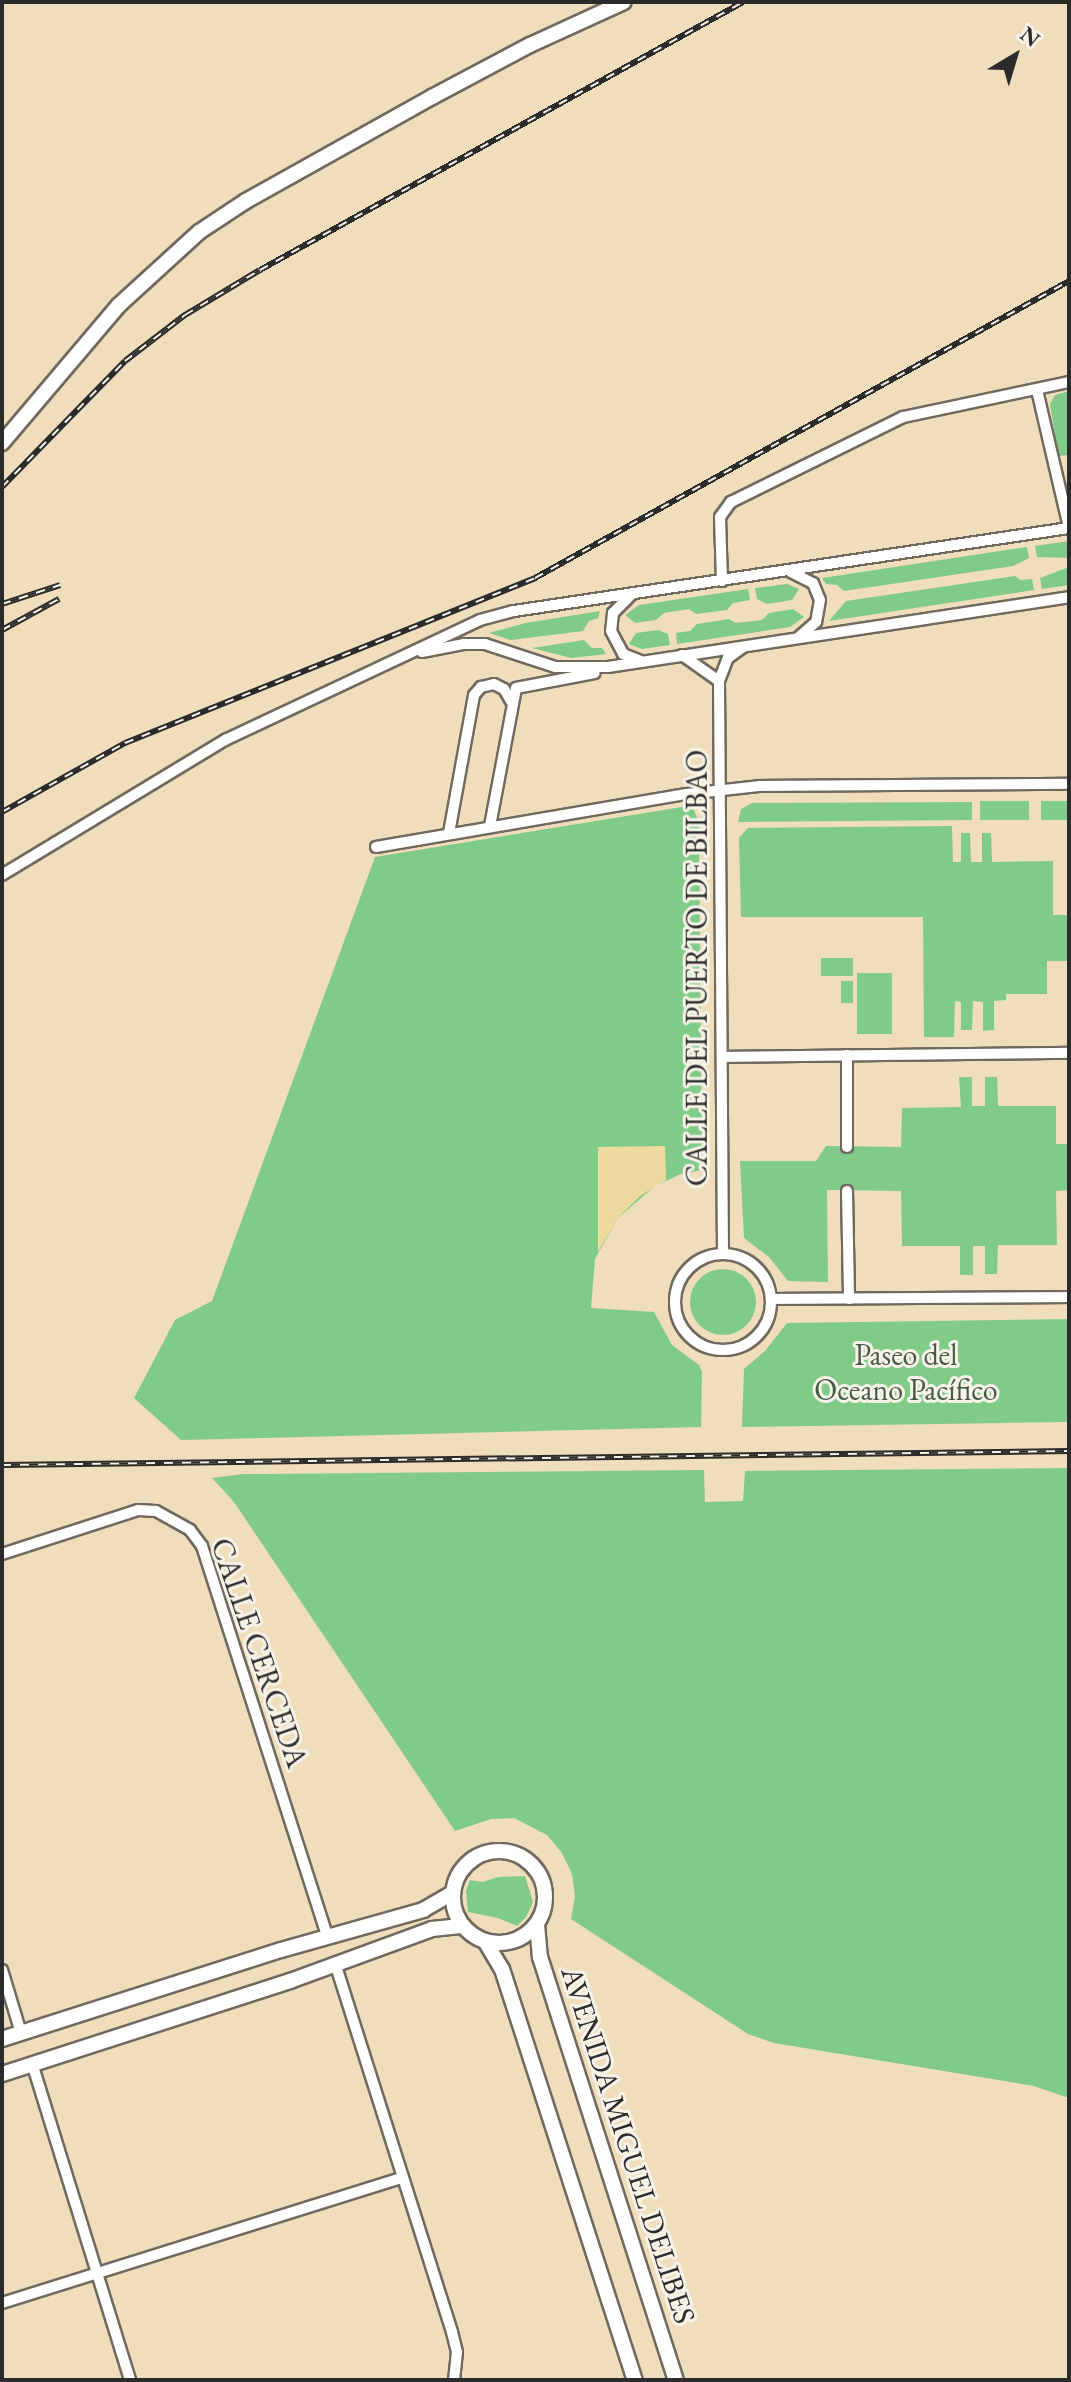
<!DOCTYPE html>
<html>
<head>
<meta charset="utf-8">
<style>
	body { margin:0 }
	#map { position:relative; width:1071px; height:2382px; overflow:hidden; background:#efddbc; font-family:"EB Garamond",serif }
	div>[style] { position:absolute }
	.green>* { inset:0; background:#81cb89; transform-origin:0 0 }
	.round { border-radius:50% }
	.sand>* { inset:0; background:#eeda9e }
	.roads { filter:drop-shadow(2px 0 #70695e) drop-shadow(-2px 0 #70695e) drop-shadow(0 2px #70695e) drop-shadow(0 -2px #70695e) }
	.minor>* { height:10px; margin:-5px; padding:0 5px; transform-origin:5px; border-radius:5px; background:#fff }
	.minor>.ring { margin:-5px; padding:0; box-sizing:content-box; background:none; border:10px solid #fff; border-radius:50% }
	.major>* { height:14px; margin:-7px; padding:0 7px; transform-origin:7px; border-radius:7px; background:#fff }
	.major>.ring { margin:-7px; padding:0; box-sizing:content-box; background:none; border:14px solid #fff; border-radius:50% }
	.rail>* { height:6px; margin-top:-3px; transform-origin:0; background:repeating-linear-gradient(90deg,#f7f3e8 0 9px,#2b2b2b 0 18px); box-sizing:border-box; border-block:2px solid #2b2b2b }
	span { translate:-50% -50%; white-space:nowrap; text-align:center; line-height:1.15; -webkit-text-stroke:6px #f7f3e8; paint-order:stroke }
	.street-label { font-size:30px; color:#2b2b2b }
	.park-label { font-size:30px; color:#455b47 }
	.frame { position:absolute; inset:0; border:4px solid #2b2b2b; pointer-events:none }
	.north { position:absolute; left:975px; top:16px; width:80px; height:80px; -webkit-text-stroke:6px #f7f3e8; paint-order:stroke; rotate:38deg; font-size:22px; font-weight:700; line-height:32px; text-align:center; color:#2b2b2b }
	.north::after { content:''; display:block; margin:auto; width:28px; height:36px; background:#2b2b2b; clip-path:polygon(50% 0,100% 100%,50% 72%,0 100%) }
</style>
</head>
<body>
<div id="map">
	<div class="green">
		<div style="clip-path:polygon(1069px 391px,1069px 455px,1058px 456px,1050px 404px,1055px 395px)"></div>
		<div style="clip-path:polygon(1069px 541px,1069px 558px,1037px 557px,1035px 546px)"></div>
		<div style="clip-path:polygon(1027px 547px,1029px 558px,1013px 566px,844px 591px,837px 585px,826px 584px,822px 578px)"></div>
		<div style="clip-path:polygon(1069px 567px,1069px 585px,1042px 589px,1040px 578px)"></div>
		<div style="clip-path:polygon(1015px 576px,1021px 580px,1032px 579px,1034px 590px,829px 621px,846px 601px)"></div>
		<div style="clip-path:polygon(787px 584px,799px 589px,792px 600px,767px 604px,757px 599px,755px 588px)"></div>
		<div style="clip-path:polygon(748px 589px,750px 600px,733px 603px,727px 610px,696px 614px,689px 609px,664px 613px,656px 620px,635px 623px,625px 615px,639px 605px)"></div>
		<div style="clip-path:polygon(793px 609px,804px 617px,790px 627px,677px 644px,676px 633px,690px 631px,697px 624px,729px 619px,736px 623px,762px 620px,769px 613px)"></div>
		<div style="clip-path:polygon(600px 611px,598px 618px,589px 621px,583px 631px,511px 640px,489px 633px,526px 623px)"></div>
		<div style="clip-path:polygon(658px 630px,668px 634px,670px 645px,642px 649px,629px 644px,636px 633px)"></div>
		<div style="clip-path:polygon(584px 640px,592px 648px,602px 648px,606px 654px,571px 658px,532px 648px)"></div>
		<div style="left:1029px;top:801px;width:19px;height:49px;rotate:90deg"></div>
		<div style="left:1041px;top:801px;width:28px;height:19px"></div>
		<div style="clip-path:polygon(972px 802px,972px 820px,738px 822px,741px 809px,752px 803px)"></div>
		<div style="clip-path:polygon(682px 807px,694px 810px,699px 823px,702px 1170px,681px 1174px,655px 1186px,618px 1218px,595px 1259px,591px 1308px,654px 1312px,672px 1345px,699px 1365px,702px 1372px,701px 1427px,181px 1440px,134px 1398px,175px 1320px,212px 1301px,375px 857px)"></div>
		<div style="clip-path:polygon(952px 826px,953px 862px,961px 862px,961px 833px,970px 833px,971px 862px,982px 862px,982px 833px,991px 833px,992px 862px,1053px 861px,1053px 915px,1069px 915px,1069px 961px,1047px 961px,1047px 994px,1006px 994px,1006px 1000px,994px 1001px,994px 1030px,983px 1031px,983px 1002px,973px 1001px,972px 1030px,961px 1030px,961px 1002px,955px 1001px,954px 1037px,924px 1037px,923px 917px,741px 917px,739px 838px,748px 828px)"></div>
		<div style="left:821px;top:958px;width:32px;height:18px"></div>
		<div style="left:857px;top:973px;width:35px;height:61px"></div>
		<div style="left:841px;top:981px;width:12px;height:22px"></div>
		<div style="clip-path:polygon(959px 1077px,972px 1077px,972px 1106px,985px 1106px,985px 1077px,997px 1077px,998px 1106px,1056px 1106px,1056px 1144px,1069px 1144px,1069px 1190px,1056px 1191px,1057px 1245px,998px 1245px,997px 1274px,985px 1274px,985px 1246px,973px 1246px,973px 1275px,960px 1275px,960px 1246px,902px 1246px,901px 1191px,827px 1190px,828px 1282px,788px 1281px,769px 1257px,744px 1238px,740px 1161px,816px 1161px,826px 1146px,901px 1147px,902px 1108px,961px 1107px)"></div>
		<div class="round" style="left:690px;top:1269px;width:66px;height:66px"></div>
		<div style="clip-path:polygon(1069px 1319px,1069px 1422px,742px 1427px,744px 1369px,765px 1351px,787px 1323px)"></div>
		<div style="clip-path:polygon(1069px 1468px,1069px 2098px,1034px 2086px,774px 2043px,748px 2034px,571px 1919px,575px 1896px,572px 1874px,562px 1853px,547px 1835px,514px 1818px,491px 1819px,455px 1831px,234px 1502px,212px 1478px,243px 1474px,704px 1470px,705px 1502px,743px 1501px,745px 1471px)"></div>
		<div style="clip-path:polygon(525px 1876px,533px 1902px,526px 1917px,517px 1926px,498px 1918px,468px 1912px,466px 1891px,470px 1880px,482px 1882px,498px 1877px)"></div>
	</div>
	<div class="sand">
		<div style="clip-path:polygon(665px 1146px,666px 1180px,640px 1196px,618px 1218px,598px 1252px,598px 1147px)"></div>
	</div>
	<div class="roads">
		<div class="minor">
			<div style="left:1037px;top:390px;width:142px;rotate:76.9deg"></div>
			<div style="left:791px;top:572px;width:25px;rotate:27deg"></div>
			<div style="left:813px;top:583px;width:18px;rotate:68deg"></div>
			<div style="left:820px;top:600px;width:22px;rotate:100deg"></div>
			<div style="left:816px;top:622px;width:21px;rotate:139deg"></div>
			<div style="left:722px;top:581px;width:64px;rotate:-91.8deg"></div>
			<div style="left:720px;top:517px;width:19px;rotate:-54deg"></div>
			<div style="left:731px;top:502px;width:192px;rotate:-26.3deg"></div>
			<div style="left:903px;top:417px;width:170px;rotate:-11.9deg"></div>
			<div style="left:632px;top:594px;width:27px;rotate:135deg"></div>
			<div style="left:613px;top:613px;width:18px;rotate:96deg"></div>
			<div style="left:611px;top:631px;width:26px;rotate:62deg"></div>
			<div style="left:623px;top:654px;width:19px;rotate:21deg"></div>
			<div style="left:422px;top:652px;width:43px;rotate:-10.8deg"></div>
			<div style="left:464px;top:644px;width:21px"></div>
			<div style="left:485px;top:644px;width:74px;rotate:18.2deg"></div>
			<div style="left:555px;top:667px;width:53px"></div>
			<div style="left:608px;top:667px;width:466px;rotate:-8.6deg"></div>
			<div style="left:682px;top:655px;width:45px;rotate:35.1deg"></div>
			<div style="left:490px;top:826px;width:140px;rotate:-79.3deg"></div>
			<div style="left:516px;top:688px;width:80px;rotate:-10.8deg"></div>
			<div style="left:449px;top:833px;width:140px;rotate:-79.7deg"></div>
			<div style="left:474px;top:695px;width:11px;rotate:-49deg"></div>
			<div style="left:481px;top:687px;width:13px;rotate:-13deg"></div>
			<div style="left:494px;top:684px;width:11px;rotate:27deg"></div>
			<div style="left:504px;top:689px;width:14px;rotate:60deg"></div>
			<div style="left:376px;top:847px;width:315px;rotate:-9.7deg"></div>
			<div style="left:687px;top:794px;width:72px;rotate:-6.3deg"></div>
			<div style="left:759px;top:786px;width:310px;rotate:-0.4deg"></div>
			<div style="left:2px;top:875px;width:261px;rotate:-31.2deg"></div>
			<div style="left:225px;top:740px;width:282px;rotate:-25.2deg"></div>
			<div style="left:480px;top:620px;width:35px;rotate:-15deg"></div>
			<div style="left:514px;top:611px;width:561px;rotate:-8.51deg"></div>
			<div style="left:847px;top:1055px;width:92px;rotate:90deg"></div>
			<div style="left:722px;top:1057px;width:347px;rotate:-0.7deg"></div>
			<div style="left:847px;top:1191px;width:108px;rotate:88.9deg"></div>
			<div style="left:723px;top:1254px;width:573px;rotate:-90.4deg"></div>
			<div style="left:719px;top:681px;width:25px;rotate:-69deg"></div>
			<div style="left:728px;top:658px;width:19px;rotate:-36deg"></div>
			<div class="ring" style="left:675px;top:1254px;width:86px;height:86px"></div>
			<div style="left:771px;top:1299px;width:298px;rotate:-0.4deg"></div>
			<div style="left:2px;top:1554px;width:143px;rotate:-17.9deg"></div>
			<div style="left:138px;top:1510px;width:18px;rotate:3deg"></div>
			<div style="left:156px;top:1511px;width:39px;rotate:29deg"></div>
			<div style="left:190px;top:1530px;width:20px;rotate:53deg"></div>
			<div style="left:202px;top:1546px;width:410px;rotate:72.2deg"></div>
			<div style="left:335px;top:1963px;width:387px;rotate:72.4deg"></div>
			<div style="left:452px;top:2332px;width:21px;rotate:76deg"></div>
			<div style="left:457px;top:2352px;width:28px;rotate:96deg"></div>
			<div style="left:2px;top:1970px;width:66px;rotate:73.2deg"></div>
			<div style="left:32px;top:2063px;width:332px;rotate:72.8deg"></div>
			<div style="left:2px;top:2303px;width:420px;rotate:-17.4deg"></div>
		</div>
		<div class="major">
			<div style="left:2px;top:443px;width:180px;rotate:-49.7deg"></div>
			<div style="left:118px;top:306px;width:110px;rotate:-42.4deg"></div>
			<div style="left:199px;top:232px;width:56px;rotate:-33.4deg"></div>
			<div style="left:246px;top:201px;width:213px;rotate:-29.2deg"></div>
			<div style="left:432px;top:97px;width:111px;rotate:-28deg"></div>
			<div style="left:530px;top:45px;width:103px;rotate:-24.6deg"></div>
			<div class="ring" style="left:453px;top:1851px;width:78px;height:78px"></div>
			<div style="left:537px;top:1924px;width:33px;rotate:85deg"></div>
			<div style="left:540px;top:1957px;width:444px;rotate:72.2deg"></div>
			<div style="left:485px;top:1941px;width:33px;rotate:59deg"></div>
			<div style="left:502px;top:1969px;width:432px;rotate:72.1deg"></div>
			<div style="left:2px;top:2039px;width:293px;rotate:-17.7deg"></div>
			<div style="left:281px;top:1950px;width:148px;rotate:-15.7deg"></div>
			<div style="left:423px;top:1910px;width:34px;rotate:-30deg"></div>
			<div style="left:2px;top:2074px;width:303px;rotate:-17.9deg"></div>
			<div style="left:290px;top:1981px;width:151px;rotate:-20.1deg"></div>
			<div style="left:432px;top:1929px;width:31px;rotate:-6deg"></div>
		</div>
	</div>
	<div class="rail">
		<div style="left:2px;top:487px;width:176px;rotate:-45.7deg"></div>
		<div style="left:125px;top:361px;width:76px;rotate:-37.5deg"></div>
		<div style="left:185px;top:315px;width:87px;rotate:-31deg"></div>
		<div style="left:260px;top:270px;width:552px;rotate:-29.02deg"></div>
		<div style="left:2px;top:604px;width:61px;rotate:-18.1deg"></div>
		<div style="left:2px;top:630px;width:65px;rotate:-28.5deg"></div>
		<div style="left:2px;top:812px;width:141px;rotate:-29.3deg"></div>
		<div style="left:125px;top:743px;width:442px;rotate:-21.9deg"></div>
		<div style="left:535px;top:578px;width:611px;rotate:-29.08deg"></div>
		<div style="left:2px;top:1465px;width:1067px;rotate:-0.75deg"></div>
	</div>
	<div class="street-label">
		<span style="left:697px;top:968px;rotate:-90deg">CALLE DEL PUERTO DE BILBAO</span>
		<span style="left:259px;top:1653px;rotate:71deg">CALLE CERCEDA</span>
		<span style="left:628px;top:2145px;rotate:72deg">AVENIDA MIGUEL DELIBES</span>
	</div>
	<div class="park-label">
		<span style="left:906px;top:1372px">Paseo del<br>Oceano Pacífico</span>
	</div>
	<div class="frame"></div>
	<div class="north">N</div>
</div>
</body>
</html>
